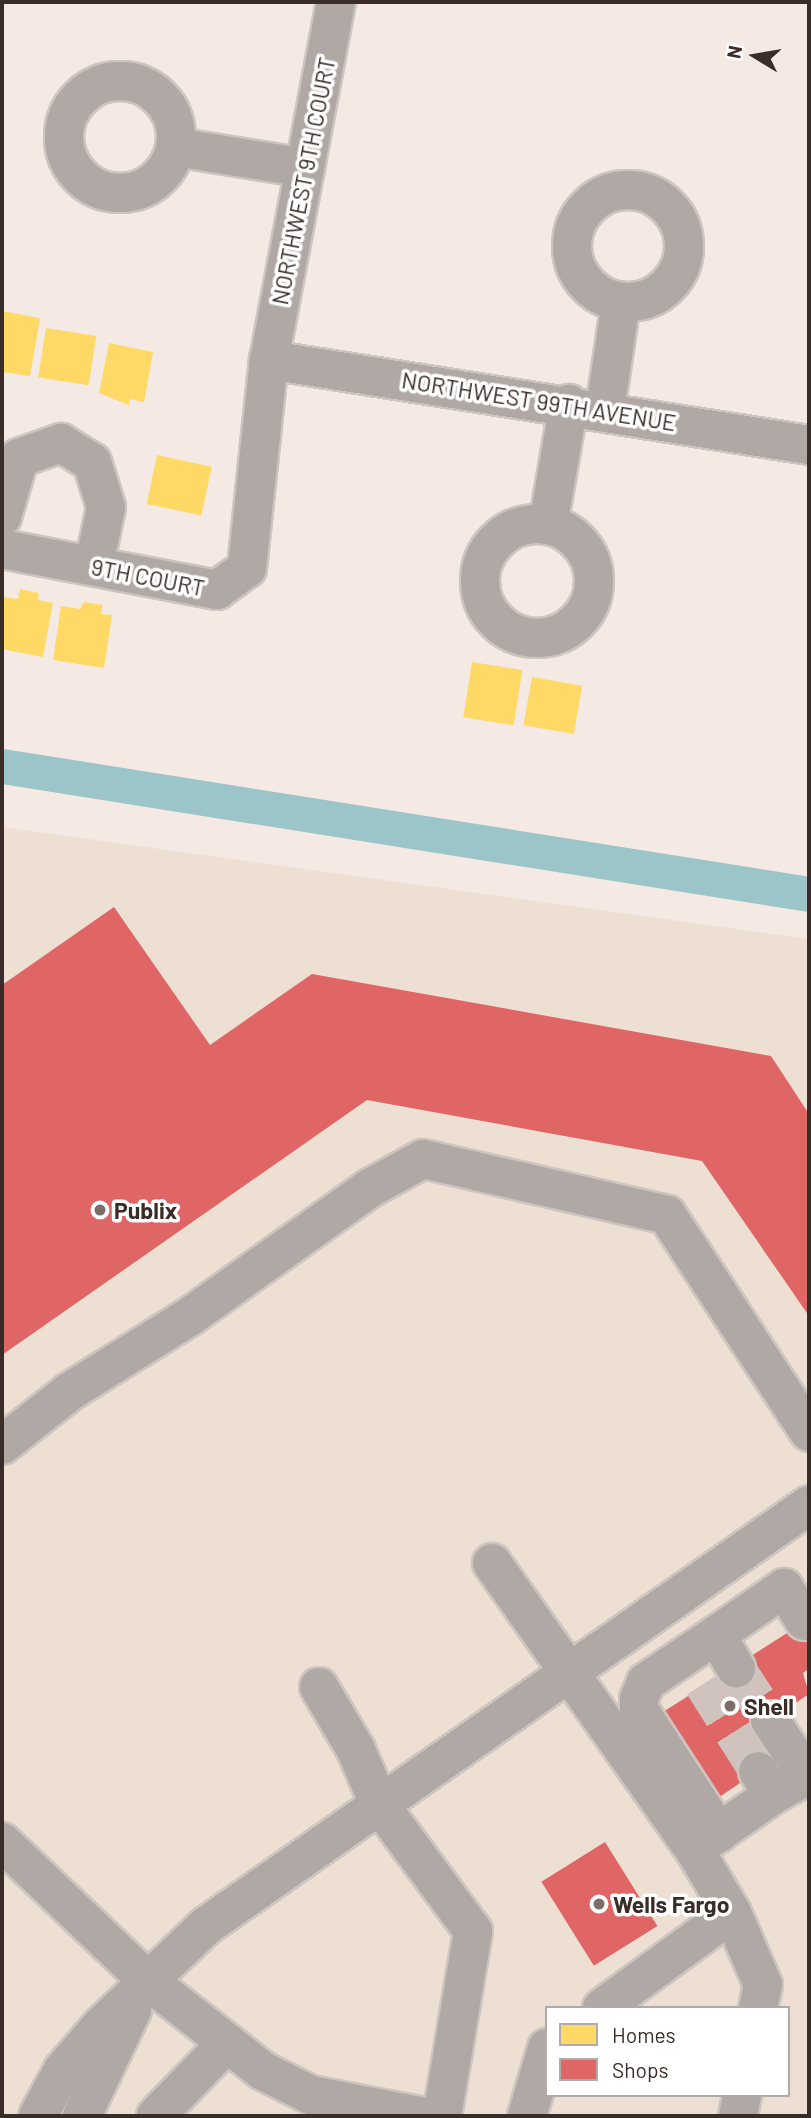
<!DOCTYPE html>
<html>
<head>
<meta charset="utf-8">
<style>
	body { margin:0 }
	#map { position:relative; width:811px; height:2118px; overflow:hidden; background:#f5e9e4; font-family:Barlow,sans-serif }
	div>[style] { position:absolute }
	.commercial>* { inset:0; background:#ede0d3 }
	.homes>* { inset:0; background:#ffd966; transform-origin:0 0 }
	.shops>* { inset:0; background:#e06666; transform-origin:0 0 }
	.canal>* { height:35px; margin:-17.5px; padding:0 17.5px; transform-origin:17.5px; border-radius:17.5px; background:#9cc5c9 }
	.minor-tunnel>* { height:38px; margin-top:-19px; transform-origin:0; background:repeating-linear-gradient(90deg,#d0c3be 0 38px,transparent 0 57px) }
	.roads { filter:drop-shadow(2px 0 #cec4c0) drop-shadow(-2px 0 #cec4c0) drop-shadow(0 2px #cec4c0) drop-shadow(0 -2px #cec4c0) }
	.minor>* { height:38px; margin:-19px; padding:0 19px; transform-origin:19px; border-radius:19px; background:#b0a8a4 }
	.minor>.ring { margin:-19px; padding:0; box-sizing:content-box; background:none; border:38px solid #b0a8a4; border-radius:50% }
	.dots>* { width:19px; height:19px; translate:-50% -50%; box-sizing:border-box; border:4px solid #fff; border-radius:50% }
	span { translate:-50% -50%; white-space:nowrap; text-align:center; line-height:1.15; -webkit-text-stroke:7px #fff; paint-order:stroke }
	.street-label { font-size:23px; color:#3a2c26 }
	.poi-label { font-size:23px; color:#3a2c26; font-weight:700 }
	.left { translate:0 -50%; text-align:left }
	.frame { position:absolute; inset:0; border:4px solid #3a2c26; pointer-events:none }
	.legend { position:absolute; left:545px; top:2006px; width:245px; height:91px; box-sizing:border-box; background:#fff; border:2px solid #b0aba8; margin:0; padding:9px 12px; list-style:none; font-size:21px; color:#3a2c26 }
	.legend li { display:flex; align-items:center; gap:14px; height:35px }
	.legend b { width:35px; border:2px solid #b0aba8 }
	.north { position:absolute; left:720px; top:21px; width:70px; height:70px; -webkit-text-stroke:5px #fff; paint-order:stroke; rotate:281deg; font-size:19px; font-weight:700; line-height:28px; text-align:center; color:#3a2c26 }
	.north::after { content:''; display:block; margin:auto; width:24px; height:32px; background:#3a2c26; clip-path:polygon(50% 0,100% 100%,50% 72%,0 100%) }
</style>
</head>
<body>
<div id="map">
	<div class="commercial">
		<div style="clip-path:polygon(evenodd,2px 827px,809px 939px,809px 2116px,2px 2116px,2px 827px,547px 2008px,788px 2008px,788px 2095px,547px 2095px,547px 2008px)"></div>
	</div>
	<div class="homes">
		<div style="clip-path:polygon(2px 311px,40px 318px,30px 376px,2px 372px)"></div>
		<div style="left:46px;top:328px;width:51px;height:50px;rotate:9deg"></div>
		<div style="clip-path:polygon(109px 343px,153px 352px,144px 402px,130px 399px,129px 405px,99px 393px)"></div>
		<div style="left:157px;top:455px;width:56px;height:50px;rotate:12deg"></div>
		<div style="clip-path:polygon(20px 589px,39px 593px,38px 600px,53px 603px,43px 657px,2px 649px,3px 597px,18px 599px)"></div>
		<div style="clip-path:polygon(84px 602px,103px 605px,101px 614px,112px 615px,104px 668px,53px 660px,61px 606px,80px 609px)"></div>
		<div style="left:472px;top:662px;width:51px;height:56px;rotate:9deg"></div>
		<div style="left:532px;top:677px;width:51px;height:49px;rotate:10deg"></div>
	</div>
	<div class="shops">
		<div style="clip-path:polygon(114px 907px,210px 1045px,312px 974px,771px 1056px,809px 1114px,809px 1316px,702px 1161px,367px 1100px,2px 1355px,2px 985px)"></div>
		<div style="clip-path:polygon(809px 1619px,809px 1669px,803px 1673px,809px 1694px,754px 1731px,774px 1760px,709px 1804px,652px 1719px)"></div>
		<div style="left:605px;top:1842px;width:99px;height:75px;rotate:58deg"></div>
	</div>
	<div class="canal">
		<div style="left:2px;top:766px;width:817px;rotate:9.01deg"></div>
	</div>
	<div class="minor-tunnel">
		<div style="left:736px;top:1668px;width:62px;rotate:56.8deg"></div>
		<div style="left:703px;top:1684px;width:103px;rotate:57.7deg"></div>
	</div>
	<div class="roads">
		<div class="minor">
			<div class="ring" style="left:64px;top:81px;width:74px;height:74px"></div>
			<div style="left:175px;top:147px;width:132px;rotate:9.2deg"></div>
			<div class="ring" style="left:572px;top:190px;width:74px;height:74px"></div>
			<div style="left:269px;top:360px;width:547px;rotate:8.95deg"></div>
			<div style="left:605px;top:410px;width:109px;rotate:-81.6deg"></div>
			<div style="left:2px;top:517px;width:61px;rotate:-73.9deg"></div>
			<div style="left:19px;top:458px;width:45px;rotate:-19.7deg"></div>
			<div style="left:61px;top:443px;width:36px;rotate:32deg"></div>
			<div style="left:92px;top:462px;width:47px;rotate:72.7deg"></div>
			<div style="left:106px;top:507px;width:60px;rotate:101.5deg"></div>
			<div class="ring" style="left:480px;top:524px;width:76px;height:76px"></div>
			<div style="left:548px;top:525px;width:123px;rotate:-80.2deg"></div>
			<div style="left:2px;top:549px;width:219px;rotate:10.8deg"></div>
			<div style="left:217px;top:590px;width:37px;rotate:-36deg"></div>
			<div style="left:247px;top:568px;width:209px;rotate:-84deg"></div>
			<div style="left:269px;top:360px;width:364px;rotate:-79.4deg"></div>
			<div style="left:2px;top:1445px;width:85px;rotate:-38.3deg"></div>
			<div style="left:69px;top:1392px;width:145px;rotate:-32deg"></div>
			<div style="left:192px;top:1315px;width:219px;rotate:-35.5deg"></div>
			<div style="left:370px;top:1188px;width:60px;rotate:-28.7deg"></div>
			<div style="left:423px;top:1159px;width:250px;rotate:12.9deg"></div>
			<div style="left:667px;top:1215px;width:259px;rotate:56.8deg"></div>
			<div style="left:492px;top:1563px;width:350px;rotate:54.8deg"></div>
			<div style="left:694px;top:1849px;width:74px;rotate:59.3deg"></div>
			<div style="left:732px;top:1913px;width:78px;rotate:66.7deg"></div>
			<div style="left:763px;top:1985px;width:24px;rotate:102deg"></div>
			<div style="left:716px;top:1635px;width:83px;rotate:-34.7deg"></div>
			<div style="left:784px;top:1588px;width:39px;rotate:58deg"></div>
			<div style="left:319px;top:1687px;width:73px;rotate:59.6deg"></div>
			<div style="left:356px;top:1750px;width:59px;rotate:66.9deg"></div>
			<div style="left:379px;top:1804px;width:158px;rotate:53.5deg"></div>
			<div style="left:473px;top:1931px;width:188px;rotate:99.5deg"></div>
			<div style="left:770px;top:1720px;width:67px;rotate:56.5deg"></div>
			<div style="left:807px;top:1776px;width:39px;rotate:151deg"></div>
			<div style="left:719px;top:1833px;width:147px;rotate:-123deg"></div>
			<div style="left:639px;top:1710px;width:11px;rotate:-90deg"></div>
			<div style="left:639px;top:1699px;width:18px;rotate:-68deg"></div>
			<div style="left:646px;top:1682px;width:84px;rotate:-33.9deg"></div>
			<div style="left:716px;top:1635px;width:39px;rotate:59deg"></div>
			<div style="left:2px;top:1842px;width:200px;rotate:43.6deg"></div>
			<div style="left:147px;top:1980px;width:147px;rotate:38.1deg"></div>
			<div style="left:263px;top:2071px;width:54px;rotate:26.6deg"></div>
			<div style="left:311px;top:2095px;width:111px;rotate:10.9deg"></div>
			<div style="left:699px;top:1846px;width:90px;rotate:-34.6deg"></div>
			<div style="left:773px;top:1795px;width:28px;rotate:-122deg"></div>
			<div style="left:602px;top:2008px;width:161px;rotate:-36.2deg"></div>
			<div style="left:38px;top:2116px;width:52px;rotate:-61.5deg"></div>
			<div style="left:63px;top:2070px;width:57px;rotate:-49.3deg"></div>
			<div style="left:100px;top:2027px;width:146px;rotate:-43.6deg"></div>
			<div style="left:206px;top:1926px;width:735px;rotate:-34.92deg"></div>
			<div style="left:82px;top:2116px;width:117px;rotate:-64.7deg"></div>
			<div style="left:156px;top:2116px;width:102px;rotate:-45.8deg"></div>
			<div style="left:527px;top:2116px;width:71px;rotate:-73.6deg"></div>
			<div style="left:738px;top:2116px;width:21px;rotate:-79deg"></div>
		</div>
	</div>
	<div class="dots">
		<div style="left:100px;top:1210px;background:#7b6e68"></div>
		<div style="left:730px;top:1706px;background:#7b6e68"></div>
		<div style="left:599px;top:1904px;background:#7b6e68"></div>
	</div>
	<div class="street-label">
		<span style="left:303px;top:181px;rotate:-79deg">NORTHWEST 9TH COURT</span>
		<span style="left:539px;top:401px;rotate:9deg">NORTHWEST 99TH AVENUE</span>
		<span style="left:148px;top:577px;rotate:11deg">9TH COURT</span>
	</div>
	<div class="poi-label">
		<span class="left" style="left:114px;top:1210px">Publix</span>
		<span class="left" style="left:744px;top:1706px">Shell</span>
		<span class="left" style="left:613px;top:1904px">Wells Fargo</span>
	</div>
	<div class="frame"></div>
	<ul class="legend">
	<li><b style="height:19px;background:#ffd966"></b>Homes</li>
	<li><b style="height:19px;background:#e06666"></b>Shops</li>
	</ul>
	<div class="north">N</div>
</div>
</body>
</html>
